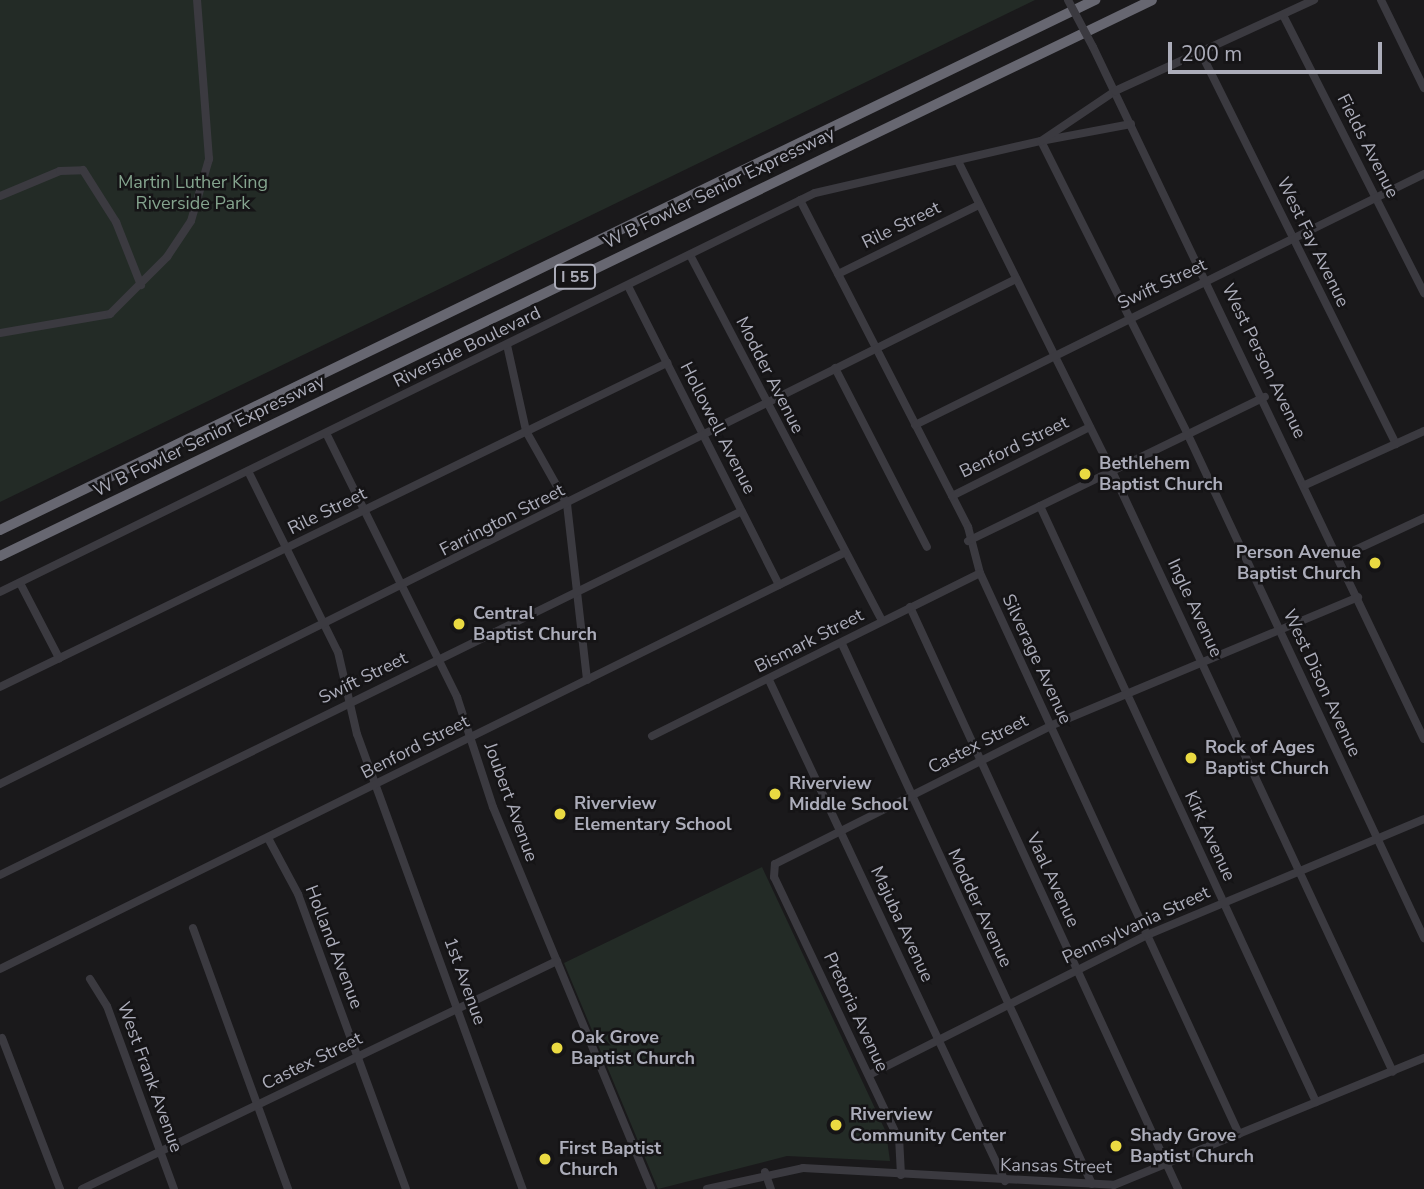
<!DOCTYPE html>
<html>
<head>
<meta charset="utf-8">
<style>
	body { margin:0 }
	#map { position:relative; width:1424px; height:1189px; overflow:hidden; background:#1a191b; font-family:"Nunito Sans",sans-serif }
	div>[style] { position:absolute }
	.green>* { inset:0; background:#232b26 }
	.minor>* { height:8px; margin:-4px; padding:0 4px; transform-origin:4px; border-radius:4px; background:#3b3a40 }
	.highway>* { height:10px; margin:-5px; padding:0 5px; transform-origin:5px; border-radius:5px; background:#676771 }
	.minor-bridge>* { height:8px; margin:-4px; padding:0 4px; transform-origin:4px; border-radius:4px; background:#3b3a40 }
	.dots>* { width:19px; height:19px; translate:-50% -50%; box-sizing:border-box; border:4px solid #151416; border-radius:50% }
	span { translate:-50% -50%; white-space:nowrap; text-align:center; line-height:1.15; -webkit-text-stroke:5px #151416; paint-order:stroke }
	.shield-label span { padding:2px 5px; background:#151416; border:2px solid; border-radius:5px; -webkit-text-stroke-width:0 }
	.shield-label { font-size:16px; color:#acadba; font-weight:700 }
	.street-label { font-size:18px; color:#acadba }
	.park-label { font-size:18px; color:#84a48e }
	.poi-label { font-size:18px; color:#acadba; font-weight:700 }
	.left { translate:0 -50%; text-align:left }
	.right { translate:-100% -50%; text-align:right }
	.scale { position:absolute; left:1168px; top:42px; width:214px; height:32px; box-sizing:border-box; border:4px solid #acadba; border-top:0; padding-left:9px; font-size:21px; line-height:24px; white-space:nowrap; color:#acadba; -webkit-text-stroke:5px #151416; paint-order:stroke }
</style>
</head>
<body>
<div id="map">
	<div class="green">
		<div style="clip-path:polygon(0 0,1035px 0,0 502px)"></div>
		<div style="clip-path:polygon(762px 867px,886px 1132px,890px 1161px,787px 1156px,658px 1189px,564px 963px)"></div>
	</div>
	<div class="minor">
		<div style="left:1381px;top:0;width:98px;rotate:64deg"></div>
		<div style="left:1283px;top:15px;width:312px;rotate:63.1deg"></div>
		<div style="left:1093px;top:47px;width:767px;rotate:64.44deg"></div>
		<div style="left:1201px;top:53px;width:437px;rotate:63.5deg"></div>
		<div style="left:1131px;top:124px;width:92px;rotate:169.3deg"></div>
		<div style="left:1041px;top:141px;width:329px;rotate:63.4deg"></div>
		<div style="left:1188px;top:435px;width:556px;rotate:64.86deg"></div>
		<div style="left:959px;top:163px;width:344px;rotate:63.6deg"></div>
		<div style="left:1112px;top:471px;width:663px;rotate:64.94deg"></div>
		<div style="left:0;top:196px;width:65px;rotate:-22.6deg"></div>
		<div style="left:60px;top:171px;width:23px;rotate:-2deg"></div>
		<div style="left:83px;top:170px;width:62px;rotate:57.6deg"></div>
		<div style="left:116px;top:222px;width:68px;rotate:68.4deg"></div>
		<div style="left:800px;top:200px;width:368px;rotate:62.8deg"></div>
		<div style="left:968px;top:527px;width:48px;rotate:75.4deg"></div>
		<div style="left:980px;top:573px;width:618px;rotate:65.22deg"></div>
		<div style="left:690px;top:255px;width:413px;rotate:62.3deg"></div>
		<div style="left:838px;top:274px;width:157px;rotate:-26.1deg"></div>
		<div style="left:628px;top:286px;width:335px;rotate:63.2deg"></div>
		<div style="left:0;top:333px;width:112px;rotate:-9.8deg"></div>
		<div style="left:110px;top:314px;width:81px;rotate:-45deg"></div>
		<div style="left:167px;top:257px;width:43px;rotate:-56.3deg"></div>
		<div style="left:191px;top:221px;width:65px;rotate:-73.8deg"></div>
		<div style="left:209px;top:159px;width:159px;rotate:-94.3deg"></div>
		<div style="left:507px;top:345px;width:88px;rotate:77.5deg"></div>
		<div style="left:526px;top:431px;width:84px;rotate:60.7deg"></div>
		<div style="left:567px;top:504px;width:177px;rotate:83.5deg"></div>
		<div style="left:835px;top:368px;width:201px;rotate:62.8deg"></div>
		<div style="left:915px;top:425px;width:568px;rotate:-26.25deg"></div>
		<div style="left:326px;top:433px;width:295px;rotate:63.6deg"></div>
		<div style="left:457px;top:697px;width:116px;rotate:71.9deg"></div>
		<div style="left:493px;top:807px;width:413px;rotate:67.5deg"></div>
		<div style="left:248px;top:471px;width:202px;rotate:63.6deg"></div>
		<div style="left:338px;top:652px;width:84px;rotate:77deg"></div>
		<div style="left:357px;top:734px;width:484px;rotate:70deg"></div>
		<div style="left:1305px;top:485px;width:131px;rotate:-24.4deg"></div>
		<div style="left:952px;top:496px;width:154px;rotate:-26.6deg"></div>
		<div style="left:1040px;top:506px;width:657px;rotate:65.15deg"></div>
		<div style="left:968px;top:541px;width:330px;rotate:-25.9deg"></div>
		<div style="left:1340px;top:557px;width:93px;rotate:-24.9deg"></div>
		<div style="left:20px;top:583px;width:85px;rotate:62.5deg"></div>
		<div style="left:0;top:592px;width:907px;rotate:-26.09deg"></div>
		<div style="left:815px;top:193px;width:232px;rotate:-13deg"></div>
		<div style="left:1041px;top:141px;width:89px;rotate:-34deg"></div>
		<div style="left:1115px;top:91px;width:219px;rotate:-24.6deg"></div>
		<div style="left:910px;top:607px;width:641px;rotate:65.27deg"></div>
		<div style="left:842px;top:644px;width:595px;rotate:65.16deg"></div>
		<div style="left:769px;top:680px;width:554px;rotate:64.78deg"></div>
		<div style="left:0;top:687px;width:742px;rotate:-25.91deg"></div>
		<div style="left:652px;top:736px;width:366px;rotate:-26.4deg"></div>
		<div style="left:0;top:784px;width:1135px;rotate:-26.43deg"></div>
		<div style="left:268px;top:838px;width:64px;rotate:61.8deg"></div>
		<div style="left:298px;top:894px;width:314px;rotate:69.9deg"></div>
		<div style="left:0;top:875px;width:826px;rotate:-26.13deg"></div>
		<div style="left:193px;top:928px;width:278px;rotate:70deg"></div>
		<div style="left:0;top:969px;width:941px;rotate:-26.24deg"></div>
		<div style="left:90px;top:979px;width:32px;rotate:58deg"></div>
		<div style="left:107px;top:1006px;width:195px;rotate:69.9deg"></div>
		<div style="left:2px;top:1038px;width:162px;rotate:69deg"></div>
		<div style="left:869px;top:1075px;width:311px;rotate:-26.7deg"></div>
		<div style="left:1147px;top:935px;width:300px;rotate:-22.7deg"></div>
		<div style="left:765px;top:1172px;width:18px;rotate:71deg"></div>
		<div style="left:901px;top:1175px;width:35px;rotate:-93deg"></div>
		<div style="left:899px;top:1140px;width:291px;rotate:-115.4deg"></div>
		<div style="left:774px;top:877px;width:13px;rotate:-86deg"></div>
		<div style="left:775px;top:864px;width:308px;rotate:-26.6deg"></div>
		<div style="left:1050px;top:726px;width:334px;rotate:-22.7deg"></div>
		<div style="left:82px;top:1189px;width:527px;rotate:-25.64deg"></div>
		<div style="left:707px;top:1189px;width:98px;rotate:-12.3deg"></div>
		<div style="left:803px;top:1168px;width:311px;rotate:3.1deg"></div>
		<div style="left:1114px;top:1185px;width:335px;rotate:-22.3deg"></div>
	</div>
	<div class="highway">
		<div style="left:0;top:530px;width:1217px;rotate:-25.83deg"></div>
		<div style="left:0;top:556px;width:1279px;rotate:-25.76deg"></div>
	</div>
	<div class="minor-bridge">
		<div style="left:1068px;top:0;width:53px;rotate:62deg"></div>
	</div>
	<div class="dots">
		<div style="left:1085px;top:474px;background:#eada42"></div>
		<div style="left:1375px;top:563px;background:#eada42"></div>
		<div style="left:459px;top:624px;background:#eada42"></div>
		<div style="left:1191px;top:758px;background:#eada42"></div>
		<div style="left:775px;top:794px;background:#eada42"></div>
		<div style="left:560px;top:814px;background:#eada42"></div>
		<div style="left:557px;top:1048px;background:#eada42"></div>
		<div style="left:836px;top:1125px;background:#eada42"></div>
		<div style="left:1116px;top:1146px;background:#eada42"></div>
		<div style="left:545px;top:1159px;background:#eada42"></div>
	</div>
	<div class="shield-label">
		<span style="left:575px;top:277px">I 55</span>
	</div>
	<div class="street-label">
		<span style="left:1368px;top:146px;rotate:63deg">Fields Avenue</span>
		<span style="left:719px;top:188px;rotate:-26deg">W B Fowler Senior Expressway</span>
		<span style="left:901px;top:225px;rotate:-26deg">Rile Street</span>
		<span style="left:1313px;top:242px;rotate:64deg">West Fay Avenue</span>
		<span style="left:1162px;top:284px;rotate:-25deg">Swift Street</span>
		<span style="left:467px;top:347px;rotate:-26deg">Riverside Boulevard</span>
		<span style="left:1264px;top:361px;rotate:64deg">West Person Avenue</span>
		<span style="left:770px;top:375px;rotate:63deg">Modder Avenue</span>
		<span style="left:718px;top:428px;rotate:63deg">Hollowell Avenue</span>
		<span style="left:209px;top:436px;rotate:-26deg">W B Fowler Senior Expressway</span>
		<span style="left:1014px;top:447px;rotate:-26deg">Benford Street</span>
		<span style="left:327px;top:511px;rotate:-26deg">Rile Street</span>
		<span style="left:502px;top:520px;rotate:-27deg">Farrington Street</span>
		<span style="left:1195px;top:608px;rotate:65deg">Ingle Avenue</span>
		<span style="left:809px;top:641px;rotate:-27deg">Bismark Street</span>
		<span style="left:1037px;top:659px;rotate:65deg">Silverage Avenue</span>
		<span style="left:363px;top:678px;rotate:-26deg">Swift Street</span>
		<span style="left:1322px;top:683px;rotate:65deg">West Dison Avenue</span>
		<span style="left:978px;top:744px;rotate:-27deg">Castex Street</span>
		<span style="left:415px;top:747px;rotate:-27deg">Benford Street</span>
		<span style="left:511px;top:802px;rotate:70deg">Joubert Avenue</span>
		<span style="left:1210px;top:836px;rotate:65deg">Kirk Avenue</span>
		<span style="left:1053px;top:880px;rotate:65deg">Vaal Avenue</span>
		<span style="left:980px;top:908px;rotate:65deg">Modder Avenue</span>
		<span style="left:902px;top:924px;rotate:65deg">Majuba Avenue</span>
		<span style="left:1136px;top:925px;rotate:-25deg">Pennsylvania Street</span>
		<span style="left:334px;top:947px;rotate:69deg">Holland Avenue</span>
		<span style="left:465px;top:981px;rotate:70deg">1st Avenue</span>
		<span style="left:856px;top:1012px;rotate:65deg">Pretoria Avenue</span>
		<span style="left:312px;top:1061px;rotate:-26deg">Castex Street</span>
		<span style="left:150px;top:1077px;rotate:70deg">West Frank Avenue</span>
		<span style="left:1056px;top:1166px;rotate:1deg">Kansas Street</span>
	</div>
	<div class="park-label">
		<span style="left:193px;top:193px">Martin Luther King<br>Riverside Park</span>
	</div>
	<div class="poi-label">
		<span class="left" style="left:1099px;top:474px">Bethlehem<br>Baptist Church</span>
		<span class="right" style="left:1361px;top:563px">Person Avenue<br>Baptist Church</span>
		<span class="left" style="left:473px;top:624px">Central<br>Baptist Church</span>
		<span class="left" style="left:1205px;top:758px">Rock of Ages<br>Baptist Church</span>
		<span class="left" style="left:789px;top:794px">Riverview<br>Middle School</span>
		<span class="left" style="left:574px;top:814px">Riverview<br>Elementary School</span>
		<span class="left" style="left:571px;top:1048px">Oak Grove<br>Baptist Church</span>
		<span class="left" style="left:850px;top:1125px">Riverview<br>Community Center</span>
		<span class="left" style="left:1130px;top:1146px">Shady Grove<br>Baptist Church</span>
		<span class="left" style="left:559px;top:1159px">First Baptist<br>Church</span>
	</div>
	<div class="scale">200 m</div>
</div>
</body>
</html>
